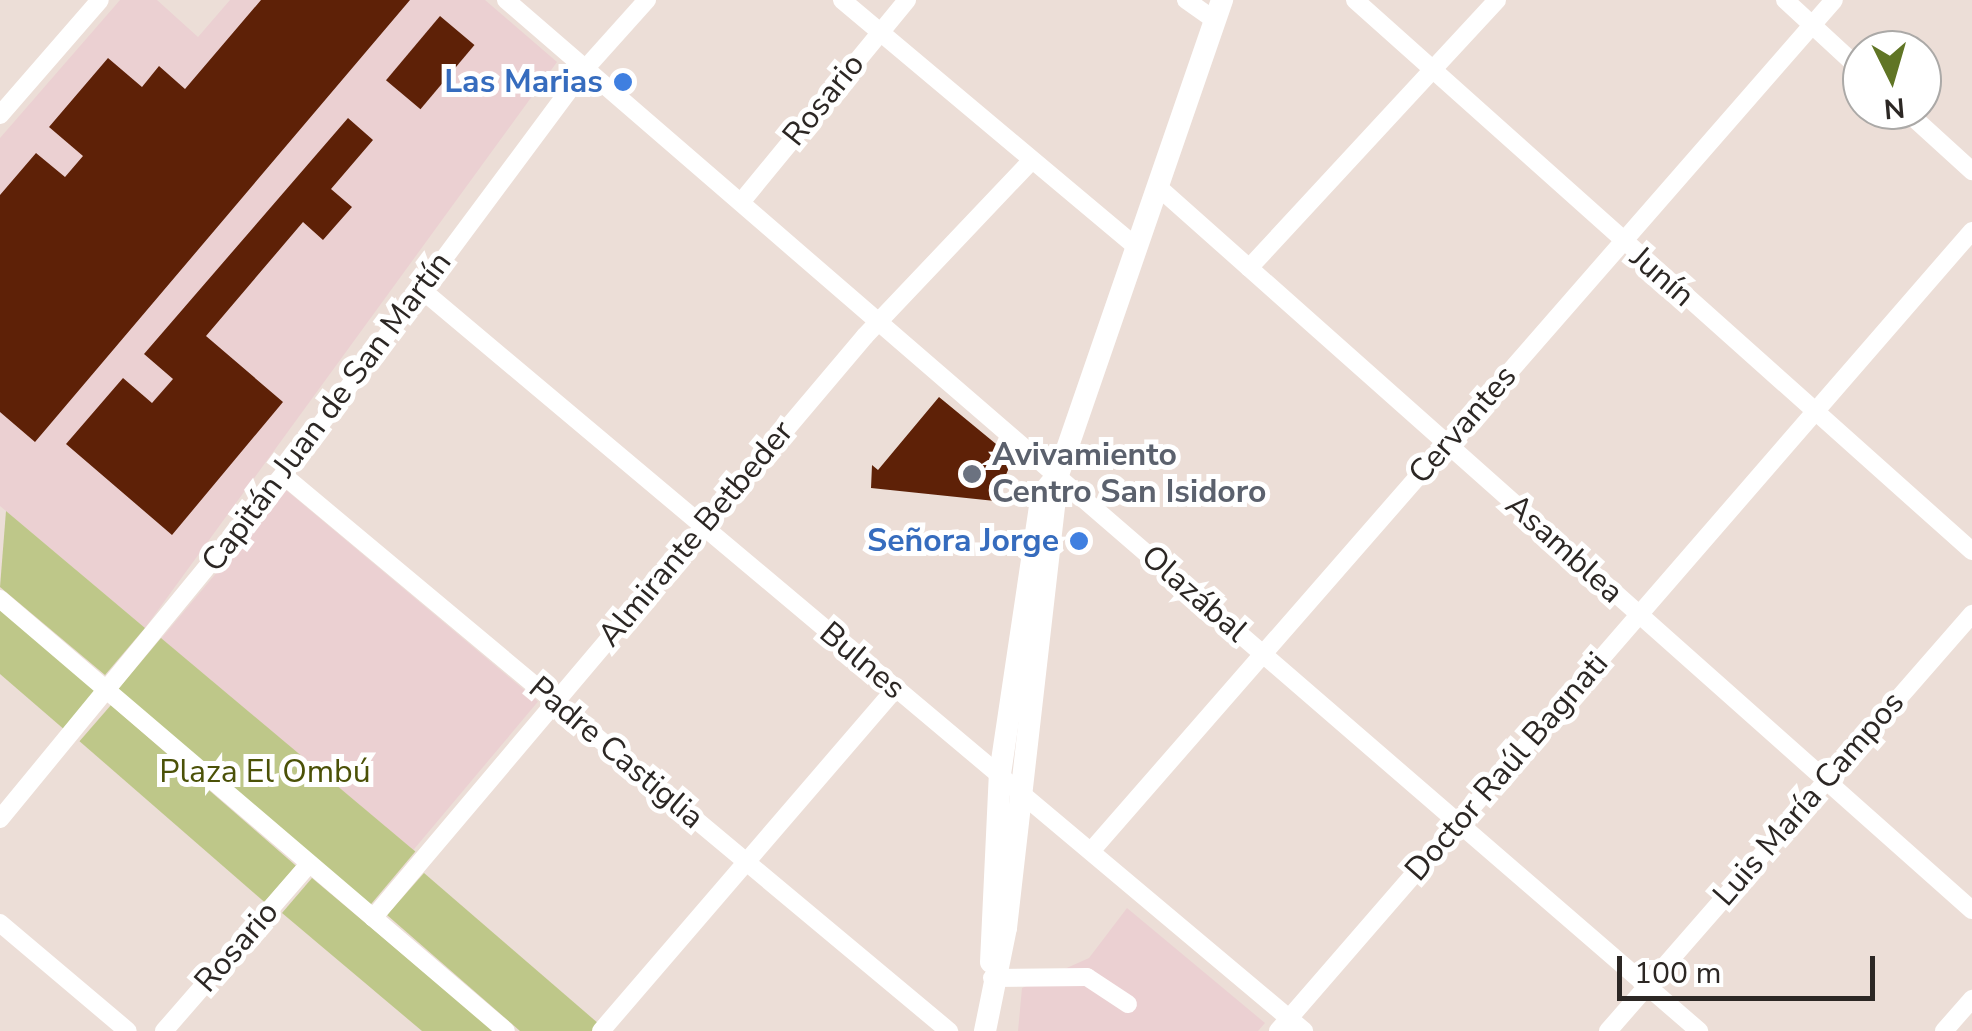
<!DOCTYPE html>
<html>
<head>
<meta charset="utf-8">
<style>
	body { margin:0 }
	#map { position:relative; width:1972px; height:1031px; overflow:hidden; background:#ecded7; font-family:"Nunito Sans",sans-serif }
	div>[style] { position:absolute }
	.industrial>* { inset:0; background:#ebd0d2; transform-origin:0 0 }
	.green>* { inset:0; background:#bec789; transform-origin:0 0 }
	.building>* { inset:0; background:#5e2107; transform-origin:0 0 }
	.minor>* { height:18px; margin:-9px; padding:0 9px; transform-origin:9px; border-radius:9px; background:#fff }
	.major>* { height:22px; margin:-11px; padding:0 11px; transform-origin:11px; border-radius:11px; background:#fff }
	.dots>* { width:28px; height:28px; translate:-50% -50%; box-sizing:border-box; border:5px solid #fff; border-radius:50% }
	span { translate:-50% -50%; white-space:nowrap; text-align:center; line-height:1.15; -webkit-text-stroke:10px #fff; paint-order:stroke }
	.shop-label { font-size:32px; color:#366cbe; font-weight:700 }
	.right { translate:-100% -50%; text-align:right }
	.street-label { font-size:32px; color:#2c2724 }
	.worship-label { font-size:32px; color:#5b616d; font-weight:700 }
	.left { translate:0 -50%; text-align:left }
	.park-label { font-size:32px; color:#4b5107 }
	.north { position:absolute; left:1842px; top:30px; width:100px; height:100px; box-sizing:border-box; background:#fff; border:2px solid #aba9a7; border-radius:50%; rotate:175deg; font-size:28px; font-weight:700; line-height:40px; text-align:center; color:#2c2724 }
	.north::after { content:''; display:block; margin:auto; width:35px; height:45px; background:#607525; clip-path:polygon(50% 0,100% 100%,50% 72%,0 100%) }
	.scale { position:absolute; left:1617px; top:956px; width:258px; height:45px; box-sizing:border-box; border:5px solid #2c2724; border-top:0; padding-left:12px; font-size:30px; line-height:35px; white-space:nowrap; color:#2c2724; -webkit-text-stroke:8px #fff; paint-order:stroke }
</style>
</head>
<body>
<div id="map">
	<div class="industrial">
		<div style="clip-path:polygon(120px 0,157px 0,198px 37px,230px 0,485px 0,557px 62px,145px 628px,0 506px,0 138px)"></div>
		<div style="left:286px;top:490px;width:329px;height:194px;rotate:40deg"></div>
		<div style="clip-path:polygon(1127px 908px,1265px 1023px,1258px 1031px,1018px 1031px,1022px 988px,1089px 958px)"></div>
	</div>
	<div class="green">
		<div style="clip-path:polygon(6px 511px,145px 628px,105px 675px,0 587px)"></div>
		<div style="clip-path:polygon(0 606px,100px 691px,66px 731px,0 674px)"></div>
		<div style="left:161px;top:638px;width:332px;height:72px;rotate:40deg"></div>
		<div style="left:111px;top:705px;width:245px;height:48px;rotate:41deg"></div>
		<div style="clip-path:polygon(424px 873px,599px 1024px,593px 1031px,520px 1031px,387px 915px)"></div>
		<div style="clip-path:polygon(312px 878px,494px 1031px,422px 1031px,282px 913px)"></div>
	</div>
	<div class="building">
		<div style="clip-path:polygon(261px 0,410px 0,35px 442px,0 412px,0 195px,36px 153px,65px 177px,83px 156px,49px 127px,108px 58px,142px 87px,159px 66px,185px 89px)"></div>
		<div style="left:440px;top:16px;width:45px;height:84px;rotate:40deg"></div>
		<div style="clip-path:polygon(348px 118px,373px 140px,331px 189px,352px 207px,323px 240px,303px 222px,206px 336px,283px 402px,172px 535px,66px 444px,123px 378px,152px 403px,173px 379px,144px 354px)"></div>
		<div style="clip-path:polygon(939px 397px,1013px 458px,995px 501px,871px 488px,872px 465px,878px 470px)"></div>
	</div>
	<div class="minor">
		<div style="left:506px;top:0;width:1577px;rotate:40.83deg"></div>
		<div style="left:842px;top:0;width:383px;rotate:40deg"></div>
		<div style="left:1186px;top:0;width:35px;rotate:35deg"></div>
		<div style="left:1355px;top:0;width:827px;rotate:41.77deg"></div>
		<div style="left:1785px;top:0;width:105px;rotate:42.7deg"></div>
		<div style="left:1905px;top:110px;width:91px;rotate:42.3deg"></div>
		<div style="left:0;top:115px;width:152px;rotate:-49deg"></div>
		<div style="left:1157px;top:186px;width:1090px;rotate:41.62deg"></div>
		<div style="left:742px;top:201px;width:260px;rotate:-50.6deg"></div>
		<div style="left:1249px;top:268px;width:365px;rotate:-47.2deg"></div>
		<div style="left:422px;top:290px;width:1152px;rotate:40.03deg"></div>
		<div style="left:283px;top:475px;width:868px;rotate:39.86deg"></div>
		<div style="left:0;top:599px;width:665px;rotate:40.49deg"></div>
		<div style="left:0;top:819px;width:445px;rotate:-50.6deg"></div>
		<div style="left:283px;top:475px;width:506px;rotate:-53.36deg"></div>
		<div style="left:585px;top:69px;width:93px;rotate:-48.1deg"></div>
		<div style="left:1092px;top:850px;width:1128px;rotate:-48.88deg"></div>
		<div style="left:373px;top:918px;width:762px;rotate:-49.79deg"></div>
		<div style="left:865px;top:336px;width:241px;rotate:-46.5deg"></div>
		<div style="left:0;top:923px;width:167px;rotate:40.2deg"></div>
		<div style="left:992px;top:978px;width:95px;rotate:-0.6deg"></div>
		<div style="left:1087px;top:977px;width:49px;rotate:33.4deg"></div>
		<div style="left:164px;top:1031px;width:221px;rotate:-49deg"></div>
		<div style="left:601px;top:1031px;width:451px;rotate:-49.3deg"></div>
		<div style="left:1278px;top:1031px;width:1059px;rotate:-49.06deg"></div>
		<div style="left:1608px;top:1031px;width:554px;rotate:-48.88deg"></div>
		<div style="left:1944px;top:1031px;width:43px;rotate:-48.8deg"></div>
	</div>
	<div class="major">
		<div style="left:991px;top:962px;width:188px;rotate:-87.3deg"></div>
		<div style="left:1000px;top:774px;width:283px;rotate:-81.5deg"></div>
		<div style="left:1042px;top:494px;width:25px;rotate:-50deg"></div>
		<div style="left:985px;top:1031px;width:105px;rotate:-78.5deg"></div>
		<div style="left:1006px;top:928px;width:456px;rotate:-83.5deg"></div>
		<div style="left:1058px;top:475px;width:503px;rotate:-70.95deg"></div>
	</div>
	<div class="dots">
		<div style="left:623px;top:82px;background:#3f7fe0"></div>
		<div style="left:972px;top:474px;background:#6b7280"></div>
		<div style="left:1079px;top:541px;background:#3f7fe0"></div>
	</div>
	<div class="shop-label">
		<span class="right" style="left:603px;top:82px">Las Marias</span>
		<span class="right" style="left:1059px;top:541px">Señora Jorge</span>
	</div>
	<div class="street-label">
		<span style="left:824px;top:100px;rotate:-51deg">Rosario</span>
		<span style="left:1662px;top:277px;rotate:41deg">Junín</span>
		<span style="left:327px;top:412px;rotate:-53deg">Capitán Juan de San Martín</span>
		<span style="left:1463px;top:425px;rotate:-49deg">Cervantes</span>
		<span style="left:696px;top:534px;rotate:-50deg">Almirante Betbeder</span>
		<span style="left:1564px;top:549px;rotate:42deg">Asamblea</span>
		<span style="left:1194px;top:594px;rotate:41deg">Olazábal</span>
		<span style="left:862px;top:661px;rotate:40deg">Bulnes</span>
		<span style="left:616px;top:753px;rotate:40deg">Padre Castiglia</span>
		<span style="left:1507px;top:767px;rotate:-49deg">Doctor Raúl Bagnati</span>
		<span style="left:1809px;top:799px;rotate:-49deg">Luis María Campos</span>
		<span style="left:237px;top:947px;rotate:-49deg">Rosario</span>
	</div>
	<div class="worship-label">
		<span class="left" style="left:992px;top:474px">Avivamiento<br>Centro San Isidoro</span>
	</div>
	<div class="park-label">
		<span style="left:265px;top:772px">Plaza El Ombú</span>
	</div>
	<div class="north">N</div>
	<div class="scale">100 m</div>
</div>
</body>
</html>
